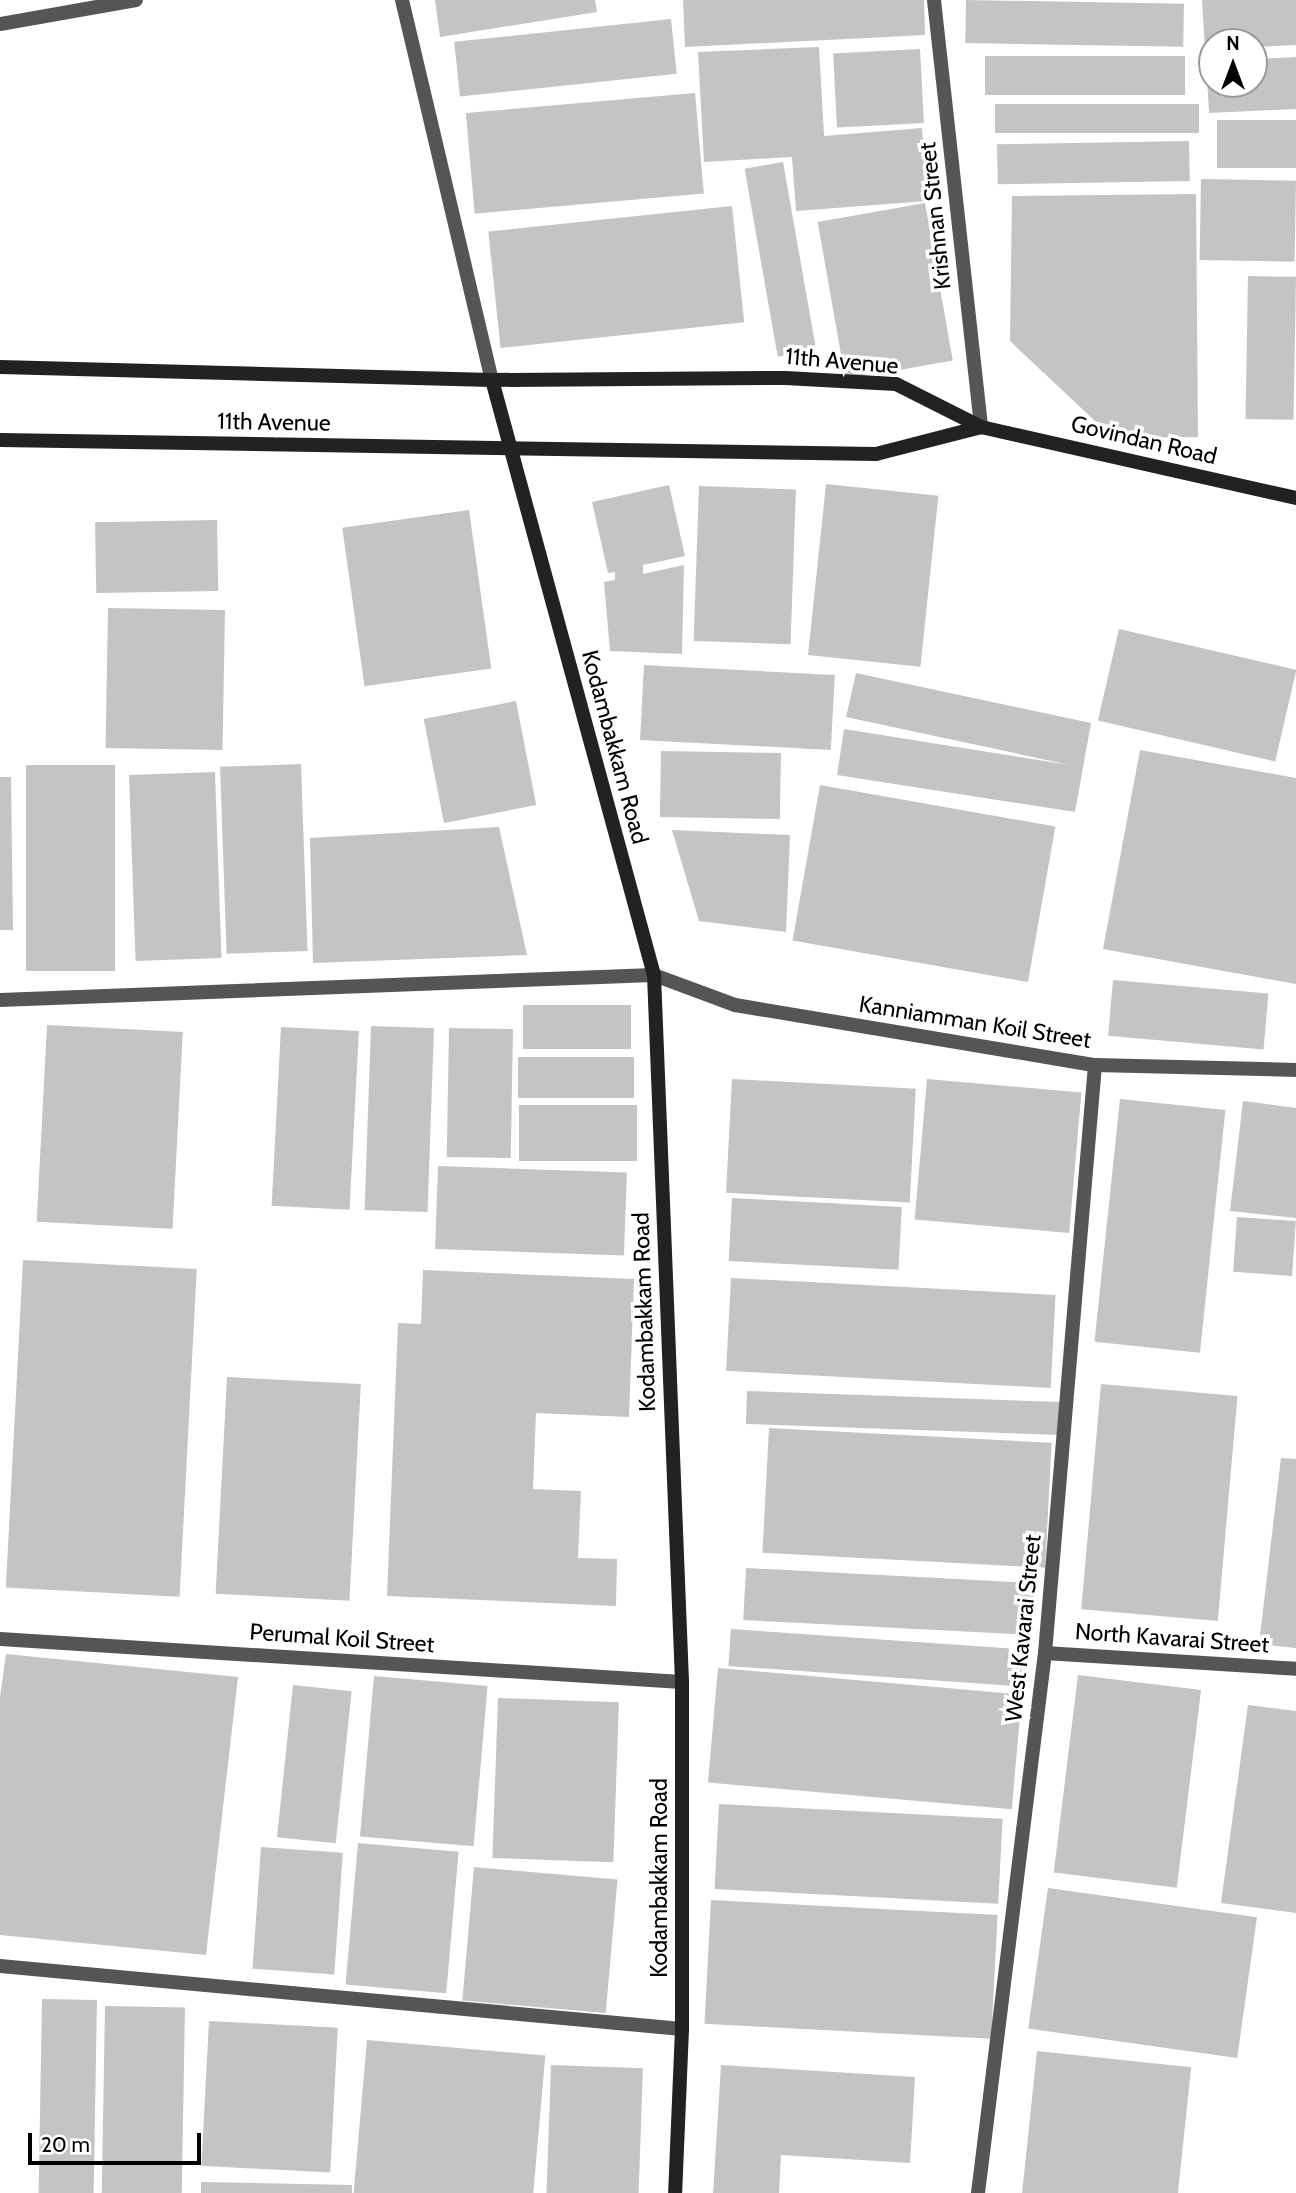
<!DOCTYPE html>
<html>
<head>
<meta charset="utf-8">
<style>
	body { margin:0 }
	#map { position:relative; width:1296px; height:2193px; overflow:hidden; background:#fff; font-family:Cabin,sans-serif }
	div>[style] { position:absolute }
	.building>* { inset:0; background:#c4c4c4; transform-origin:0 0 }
	.street>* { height:14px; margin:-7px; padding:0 7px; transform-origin:7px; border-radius:7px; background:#555 }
	.secondary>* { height:14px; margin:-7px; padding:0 7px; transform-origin:7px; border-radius:7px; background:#222 }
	span { translate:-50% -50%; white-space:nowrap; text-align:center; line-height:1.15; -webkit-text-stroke:7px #fff; paint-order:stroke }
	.street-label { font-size:23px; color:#000 }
	.north { position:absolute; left:1198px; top:28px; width:70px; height:70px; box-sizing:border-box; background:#fff; border:2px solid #999; border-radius:50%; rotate:0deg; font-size:19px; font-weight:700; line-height:28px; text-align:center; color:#000 }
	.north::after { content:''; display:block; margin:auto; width:24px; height:32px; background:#000; clip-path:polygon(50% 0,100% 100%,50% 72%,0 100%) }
	.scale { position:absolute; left:28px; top:2133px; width:173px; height:32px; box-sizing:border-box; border:4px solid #000; border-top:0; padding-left:9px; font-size:21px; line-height:24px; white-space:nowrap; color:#000; -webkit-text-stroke:5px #fff; paint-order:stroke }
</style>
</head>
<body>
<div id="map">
	<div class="building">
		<div style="clip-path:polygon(435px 0,595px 0,597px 12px,440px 37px)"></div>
		<div style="clip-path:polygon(683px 0,924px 0,925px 35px,685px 47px)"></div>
		<div style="left:966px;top:0;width:218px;height:43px;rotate:1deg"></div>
		<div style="clip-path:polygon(1202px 0,1296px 0,1296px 45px,1254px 47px,1254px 42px,1212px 42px,1212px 50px,1205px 50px)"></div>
		<div style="left:671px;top:19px;width:55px;height:218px;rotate:84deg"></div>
		<div style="clip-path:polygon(819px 47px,824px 136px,922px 128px,927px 201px,796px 211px,792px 157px,704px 162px,698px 52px)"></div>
		<div style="left:920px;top:49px;width:74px;height:87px;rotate:87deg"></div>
		<div style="left:1185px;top:56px;width:39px;height:200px;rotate:90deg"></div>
		<div style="clip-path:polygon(1296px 57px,1296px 109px,1209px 113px,1206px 61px,1212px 61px,1212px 84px,1254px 84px,1254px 59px)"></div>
		<div style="left:695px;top:93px;width:101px;height:230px;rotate:85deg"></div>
		<div style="left:995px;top:104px;width:204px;height:29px"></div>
		<div style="left:1217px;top:120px;width:79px;height:48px"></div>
		<div style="left:1189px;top:141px;width:40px;height:192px;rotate:89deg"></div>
		<div style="left:783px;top:162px;width:191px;height:39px;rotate:80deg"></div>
		<div style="left:1201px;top:179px;width:95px;height:81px;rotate:1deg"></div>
		<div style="clip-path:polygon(1196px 194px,1198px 437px,1113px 438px,1010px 341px,1012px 196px)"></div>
		<div style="left:925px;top:203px;width:160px;height:109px;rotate:80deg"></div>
		<div style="left:732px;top:206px;width:117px;height:245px;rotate:84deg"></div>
		<div style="left:1248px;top:276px;width:48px;height:143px;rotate:1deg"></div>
		<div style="left:826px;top:484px;width:113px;height:172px;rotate:6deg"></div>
		<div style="clip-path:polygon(669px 485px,685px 556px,643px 565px,643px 574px,684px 565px,682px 654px,610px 651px,604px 582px,615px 580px,615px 572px,608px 573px,592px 502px)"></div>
		<div style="left:699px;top:486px;width:97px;height:155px;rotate:2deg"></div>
		<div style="left:469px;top:510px;width:160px;height:128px;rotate:82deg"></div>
		<div style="left:217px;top:520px;width:71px;height:122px;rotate:89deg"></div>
		<div style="left:108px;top:608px;width:117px;height:140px;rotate:1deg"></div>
		<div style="left:1119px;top:629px;width:182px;height:94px;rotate:13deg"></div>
		<div style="left:644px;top:665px;width:191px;height:75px;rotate:3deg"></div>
		<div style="clip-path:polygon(856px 673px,1091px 723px,1075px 812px,837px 775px,844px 729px,1070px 765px,846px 717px)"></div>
		<div style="left:516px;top:701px;width:106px;height:94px;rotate:79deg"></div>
		<div style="clip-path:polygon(1140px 750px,1296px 778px,1296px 984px,1103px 949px)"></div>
		<div style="left:661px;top:751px;width:120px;height:66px;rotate:1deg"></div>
		<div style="left:301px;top:764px;width:187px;height:81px;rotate:88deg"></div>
		<div style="left:26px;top:765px;width:89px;height:206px"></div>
		<div style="left:215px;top:772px;width:186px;height:86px;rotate:88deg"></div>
		<div style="clip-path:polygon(0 777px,11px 777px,13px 930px,0 930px)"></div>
		<div style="left:820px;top:785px;width:239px;height:158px;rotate:10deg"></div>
		<div style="clip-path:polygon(499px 827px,527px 955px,313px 963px,310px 838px)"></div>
		<div style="clip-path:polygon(672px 830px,790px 835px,786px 932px,699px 921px)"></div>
		<div style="left:1113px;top:980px;width:156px;height:56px;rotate:5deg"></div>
		<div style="left:523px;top:1005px;width:108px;height:44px"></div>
		<div style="left:47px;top:1025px;width:136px;height:197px;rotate:3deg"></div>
		<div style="left:371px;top:1026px;width:63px;height:184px;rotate:2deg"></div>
		<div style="left:281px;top:1027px;width:78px;height:179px;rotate:3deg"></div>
		<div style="left:449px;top:1028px;width:64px;height:129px;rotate:1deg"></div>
		<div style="left:634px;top:1057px;width:41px;height:116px;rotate:90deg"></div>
		<div style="left:732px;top:1079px;width:184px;height:114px;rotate:3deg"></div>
		<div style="left:927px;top:1079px;width:155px;height:141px;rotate:5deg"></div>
		<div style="left:1120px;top:1099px;width:106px;height:244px;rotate:6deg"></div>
		<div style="clip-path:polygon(1243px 1101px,1296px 1108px,1296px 1218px,1230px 1211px)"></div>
		<div style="left:519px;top:1105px;width:118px;height:56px"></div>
		<div style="left:438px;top:1166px;width:189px;height:83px;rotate:2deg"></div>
		<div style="left:732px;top:1198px;width:170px;height:63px;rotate:3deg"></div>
		<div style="left:1237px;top:1217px;width:59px;height:55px;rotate:4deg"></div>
		<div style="left:23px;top:1260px;width:174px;height:328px;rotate:3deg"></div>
		<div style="clip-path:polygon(423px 1270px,634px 1279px,629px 1417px,536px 1413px,533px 1489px,581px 1491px,578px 1558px,617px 1559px,616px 1606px,387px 1596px,398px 1323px,421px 1324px)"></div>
		<div style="left:731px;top:1278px;width:325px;height:93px;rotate:3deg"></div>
		<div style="left:227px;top:1377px;width:134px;height:217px;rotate:3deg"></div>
		<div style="left:1101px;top:1384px;width:137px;height:226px;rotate:5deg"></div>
		<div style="left:747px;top:1391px;width:315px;height:33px;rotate:2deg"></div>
		<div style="left:769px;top:1428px;width:283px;height:125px;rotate:3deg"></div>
		<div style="clip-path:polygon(1281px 1458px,1296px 1459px,1296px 1648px,1259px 1644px)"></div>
		<div style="left:746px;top:1568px;width:289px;height:52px;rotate:3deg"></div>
		<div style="left:731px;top:1629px;width:296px;height:37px;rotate:4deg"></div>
		<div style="clip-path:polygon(6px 1654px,238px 1677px,206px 1955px,0 1935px,0 1697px)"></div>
		<div style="left:718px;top:1668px;width:305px;height:115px;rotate:5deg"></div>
		<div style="left:1078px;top:1675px;width:124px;height:199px;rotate:7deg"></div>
		<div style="left:374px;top:1676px;width:114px;height:161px;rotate:5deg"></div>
		<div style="left:293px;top:1685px;width:59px;height:153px;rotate:6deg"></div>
		<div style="left:498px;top:1698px;width:121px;height:160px;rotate:2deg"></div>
		<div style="clip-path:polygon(1248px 1705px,1296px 1711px,1296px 1913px,1221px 1903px)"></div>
		<div style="left:719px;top:1804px;width:284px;height:85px;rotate:3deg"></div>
		<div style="left:358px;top:1843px;width:101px;height:142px;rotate:5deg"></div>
		<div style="left:261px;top:1847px;width:82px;height:122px;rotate:4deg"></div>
		<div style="left:474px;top:1867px;width:144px;height:134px;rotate:5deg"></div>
		<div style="left:1048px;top:1888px;width:211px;height:142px;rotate:8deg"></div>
		<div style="left:711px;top:1900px;width:287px;height:124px;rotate:3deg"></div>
		<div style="left:42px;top:1999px;width:55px;height:194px;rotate:1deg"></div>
		<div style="left:105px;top:2006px;width:80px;height:187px;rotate:1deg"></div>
		<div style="left:209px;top:2021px;width:129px;height:145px;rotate:3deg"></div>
		<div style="left:367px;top:2040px;width:179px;height:154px;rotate:5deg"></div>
		<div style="left:1037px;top:2051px;width:155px;height:143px;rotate:6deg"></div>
		<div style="left:551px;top:2065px;width:92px;height:128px;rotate:2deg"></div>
		<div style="clip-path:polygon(721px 2065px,915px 2077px,910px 2163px,781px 2155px,779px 2193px,713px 2193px)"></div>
		<div style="clip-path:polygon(201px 2182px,352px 2185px,352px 2193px,201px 2193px)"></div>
	</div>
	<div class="street">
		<div style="left:402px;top:0;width:391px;rotate:76.7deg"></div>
		<div style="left:934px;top:0;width:430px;rotate:83.7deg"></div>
		<div style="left:0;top:24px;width:138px;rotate:-10deg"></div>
		<div style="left:0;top:1000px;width:654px;rotate:-2.19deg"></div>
		<div style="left:654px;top:975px;width:86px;rotate:20.3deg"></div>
		<div style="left:735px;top:1005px;width:365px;rotate:9.5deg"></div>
		<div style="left:1095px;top:1065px;width:201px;rotate:1.4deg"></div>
		<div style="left:0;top:1639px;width:683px;rotate:3.61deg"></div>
		<div style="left:1045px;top:1653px;width:252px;rotate:3.6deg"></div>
		<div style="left:0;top:1966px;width:685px;rotate:5.28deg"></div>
		<div style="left:978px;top:2193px;width:544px;rotate:-82.93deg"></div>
		<div style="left:1045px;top:1653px;width:590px;rotate:-85.14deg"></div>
	</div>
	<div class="secondary">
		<div style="left:0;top:367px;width:492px;rotate:1.5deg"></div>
		<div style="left:492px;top:380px;width:293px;rotate:-0.4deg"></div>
		<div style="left:785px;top:378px;width:111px;rotate:3.1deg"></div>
		<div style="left:896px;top:384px;width:95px;rotate:26.8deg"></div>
		<div style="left:981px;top:427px;width:323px;rotate:12.7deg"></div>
		<div style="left:492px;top:380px;width:617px;rotate:74.77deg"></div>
		<div style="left:654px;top:975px;width:708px;rotate:87.73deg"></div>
		<div style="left:682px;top:1682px;width:347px;rotate:90deg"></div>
		<div style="left:682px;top:2029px;width:164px;rotate:92.4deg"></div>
		<div style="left:0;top:440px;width:876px;rotate:0.92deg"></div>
		<div style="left:876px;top:454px;width:108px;rotate:-14.4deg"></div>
	</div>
	<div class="street-label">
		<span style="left:935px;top:216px;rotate:-96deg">Krishnan Street</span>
		<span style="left:842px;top:361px;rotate:5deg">11th Avenue</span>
		<span style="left:274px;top:422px;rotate:1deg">11th Avenue</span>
		<span style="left:1144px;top:440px;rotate:13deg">Govindan Road</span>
		<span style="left:615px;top:747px;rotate:75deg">Kodambakkam Road</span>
		<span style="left:975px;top:1022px;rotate:9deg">Kanniamman Koil Street</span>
		<span style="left:644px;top:1312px;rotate:-92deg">Kodambakkam Road</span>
		<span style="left:1023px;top:1628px;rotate:-84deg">West Kavarai Street</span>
		<span style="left:342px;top:1638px;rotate:4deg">Perumal Koil Street</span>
		<span style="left:1172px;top:1638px;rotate:4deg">North Kavarai Street</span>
		<span style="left:659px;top:1878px;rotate:-90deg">Kodambakkam Road</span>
	</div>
	<div class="north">N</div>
	<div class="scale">20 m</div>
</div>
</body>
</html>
